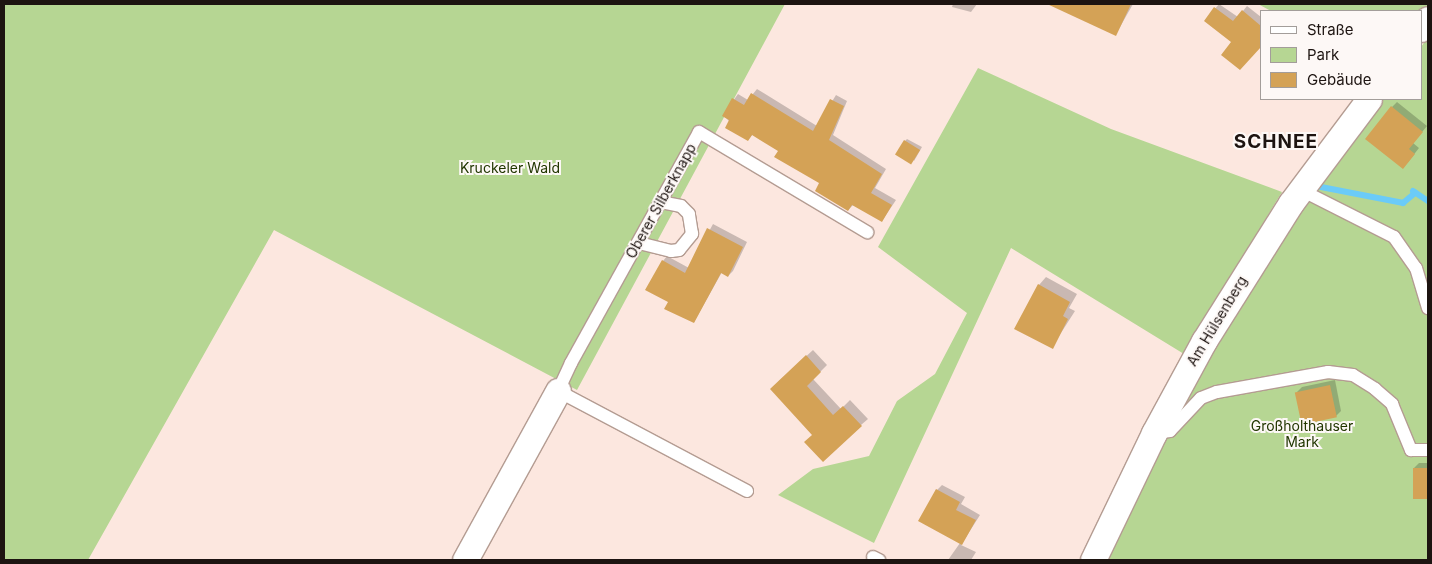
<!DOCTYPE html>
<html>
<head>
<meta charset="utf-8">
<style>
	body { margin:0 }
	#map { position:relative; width:1432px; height:564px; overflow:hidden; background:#fce7df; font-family:Inter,sans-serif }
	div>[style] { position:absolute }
	.green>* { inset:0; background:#b6d693 }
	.shadow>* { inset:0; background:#0003 }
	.stream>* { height:6px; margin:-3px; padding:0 3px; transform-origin:3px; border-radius:3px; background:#6bcbf8 }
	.building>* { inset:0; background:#d4a256; transform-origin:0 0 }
	.roads { filter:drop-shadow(1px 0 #b49c92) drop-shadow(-1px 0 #b49c92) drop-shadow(0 1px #b49c92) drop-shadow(0 -1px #b49c92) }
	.lane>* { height:12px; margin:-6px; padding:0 6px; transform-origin:6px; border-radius:6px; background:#fff }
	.street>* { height:25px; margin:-12.5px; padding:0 12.5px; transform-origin:12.5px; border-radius:12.5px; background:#fff }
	span { translate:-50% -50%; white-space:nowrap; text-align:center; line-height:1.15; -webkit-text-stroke:4px #fdf8f6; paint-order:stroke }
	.park-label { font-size:14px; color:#213600 }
	.street-label { font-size:14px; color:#1d1411 }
	.district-label { font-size:19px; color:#1d1411; font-weight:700; letter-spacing:1px }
	.frame { position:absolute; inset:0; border:5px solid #1d1411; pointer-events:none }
	.legend { position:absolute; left:1260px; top:10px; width:162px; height:90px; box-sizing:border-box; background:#fdf8f6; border:1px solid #a39d9a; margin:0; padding:6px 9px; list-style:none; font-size:15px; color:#1d1411 }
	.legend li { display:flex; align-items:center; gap:10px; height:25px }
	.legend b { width:25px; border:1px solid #a39d9a }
</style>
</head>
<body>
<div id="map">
	<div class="green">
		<div style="clip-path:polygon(4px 4px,785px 4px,577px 390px,274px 230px,88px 560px,4px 560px)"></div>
		<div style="clip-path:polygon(1258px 4px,1428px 4px,1428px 19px,1421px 11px,1271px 11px)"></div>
		<div style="clip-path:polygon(1428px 37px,1428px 560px,1099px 560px,1216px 327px,1380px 99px,1421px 99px,1421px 47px)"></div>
		<div style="clip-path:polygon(978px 68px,1111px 129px,1282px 192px,1184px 354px,1011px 248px,874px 543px,778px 495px,813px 469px,869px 456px,897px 401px,935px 374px,967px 313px,878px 247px)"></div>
	</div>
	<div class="shadow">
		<div style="clip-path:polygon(953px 4px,977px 4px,971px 12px,952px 7px)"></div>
		<div style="clip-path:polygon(1074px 4px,1133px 4px,1116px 34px,1069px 13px)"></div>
		<div style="clip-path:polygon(1219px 4px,1238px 17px,1247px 6px,1261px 17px,1261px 45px,1233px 42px,1205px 21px)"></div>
		<div style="clip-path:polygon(757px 89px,817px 126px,836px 95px,847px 101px,833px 135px,886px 169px,875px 188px,896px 200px,882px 221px,853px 205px,848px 210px,821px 183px,779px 151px,753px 134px,748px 140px,723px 115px,738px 94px,748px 100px)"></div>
		<div style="clip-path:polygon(1397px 102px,1427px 126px,1413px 143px,1419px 148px,1408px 162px,1392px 107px)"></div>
		<div style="clip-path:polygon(907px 139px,922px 147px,914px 161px,905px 141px)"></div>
		<div style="clip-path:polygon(713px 224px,747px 242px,733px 271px,728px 276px,722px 272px,694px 322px,669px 302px,663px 261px,667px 256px,689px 268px)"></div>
		<div style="clip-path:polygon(1046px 277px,1077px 294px,1069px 308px,1075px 311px,1052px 347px,1039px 285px)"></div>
		<div style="clip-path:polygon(813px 350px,827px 365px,813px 379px,841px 409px,850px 400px,868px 419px,861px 425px,813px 435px,778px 382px)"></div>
		<div style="clip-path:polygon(1335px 380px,1341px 411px,1336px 416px,1297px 392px,1302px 387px)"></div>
		<div style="clip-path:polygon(1419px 463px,1428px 463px,1428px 498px,1413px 497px,1414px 468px)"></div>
		<div style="clip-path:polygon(942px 485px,965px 497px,961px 504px,980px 515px,961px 545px,976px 552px,971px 560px,948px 560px,960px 543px,937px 490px)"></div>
	</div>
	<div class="stream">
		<div style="left:1321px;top:187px;width:84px;rotate:11deg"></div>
		<div style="left:1403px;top:203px;width:16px;rotate:-40deg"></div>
		<div style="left:1413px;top:191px;width:18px;rotate:34deg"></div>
	</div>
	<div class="building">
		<div style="clip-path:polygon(1047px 4px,1131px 4px,1116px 36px)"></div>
		<div style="clip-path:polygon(1214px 7px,1233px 21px,1242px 10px,1261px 26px,1261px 47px,1240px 70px,1221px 55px,1231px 42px,1204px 21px)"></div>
		<div style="clip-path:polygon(751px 93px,813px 131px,830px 99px,844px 106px,829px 140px,882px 174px,871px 193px,892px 205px,882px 222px,852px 205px,848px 211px,815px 191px,819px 183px,774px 157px,778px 151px,752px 135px,748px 141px,725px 128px,729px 120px,722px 116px,732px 98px,744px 105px)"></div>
		<div style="clip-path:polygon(1391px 106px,1423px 132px,1409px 149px,1415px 154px,1403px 169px,1365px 139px)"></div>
		<div style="left:904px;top:140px;width:19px;height:17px;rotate:32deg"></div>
		<div style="clip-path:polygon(707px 228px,743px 247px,728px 277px,721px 273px,694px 323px,664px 309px,668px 302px,645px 290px,662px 260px,685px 273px)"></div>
		<div style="clip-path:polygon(1038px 284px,1070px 302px,1063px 316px,1068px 319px,1053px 349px,1014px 329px)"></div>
		<div style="clip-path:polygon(806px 355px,821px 372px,807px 386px,833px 415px,843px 406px,862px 426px,823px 462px,804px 442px,812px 435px,770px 389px)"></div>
		<div style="left:1330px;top:385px;width:33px;height:36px;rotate:78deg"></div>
		<div style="left:1413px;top:468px;width:15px;height:31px"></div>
		<div style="clip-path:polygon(936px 489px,960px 502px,956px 510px,976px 520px,962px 545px,918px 521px)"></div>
	</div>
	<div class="roads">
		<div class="lane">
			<div style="left:1301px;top:190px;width:104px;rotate:26.8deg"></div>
			<div style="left:1394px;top:237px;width:38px;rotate:55deg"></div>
			<div style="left:1416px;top:268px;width:42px;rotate:73.3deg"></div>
			<div style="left:639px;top:243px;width:33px;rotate:14deg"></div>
			<div style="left:671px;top:251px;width:8px;rotate:-7deg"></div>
			<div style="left:679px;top:250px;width:21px;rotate:-51deg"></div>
			<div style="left:692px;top:234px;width:20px;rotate:-99deg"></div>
			<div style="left:689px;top:214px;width:11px;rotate:-135deg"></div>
			<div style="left:681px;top:206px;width:20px;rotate:-169deg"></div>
			<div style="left:1154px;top:433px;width:16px;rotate:-7deg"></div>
			<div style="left:1170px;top:431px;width:45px;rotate:-46.8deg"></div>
			<div style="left:1201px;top:398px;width:17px;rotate:-21deg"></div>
			<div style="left:1217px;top:392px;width:113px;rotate:-10.2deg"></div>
			<div style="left:1328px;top:372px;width:25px;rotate:7deg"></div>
			<div style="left:1353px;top:375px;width:26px;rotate:32deg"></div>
			<div style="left:1375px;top:389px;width:23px;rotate:41deg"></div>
			<div style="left:1392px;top:404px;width:50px;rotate:67.6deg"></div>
			<div style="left:1411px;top:450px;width:17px"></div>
			<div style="left:747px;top:491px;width:214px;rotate:-152.1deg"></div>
			<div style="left:558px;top:391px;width:31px;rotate:-65deg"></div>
			<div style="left:571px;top:363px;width:264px;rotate:-61deg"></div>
			<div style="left:699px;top:132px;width:196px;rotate:30.8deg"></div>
			<div style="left:873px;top:557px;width:7px;rotate:27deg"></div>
		</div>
		<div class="street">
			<div style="left:1421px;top:29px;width:12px;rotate:-55deg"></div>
			<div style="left:465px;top:560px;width:193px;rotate:-61.2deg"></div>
			<div style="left:1093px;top:560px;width:141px;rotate:-64.3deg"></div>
			<div style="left:1154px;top:433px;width:105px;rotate:-61.5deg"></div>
			<div style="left:1204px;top:341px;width:163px;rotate:-57.8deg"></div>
			<div style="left:1291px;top:203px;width:130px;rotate:-53.1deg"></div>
		</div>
	</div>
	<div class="park-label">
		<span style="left:510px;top:168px">Kruckeler Wald</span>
		<span style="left:1302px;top:434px">Großholthauser<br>Mark</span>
	</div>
	<div class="street-label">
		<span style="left:661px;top:201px;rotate:-61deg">Oberer Silberknapp</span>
		<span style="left:1217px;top:321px;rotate:-59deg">Am Hülsenberg</span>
	</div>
	<div class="district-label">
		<span style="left:1276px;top:142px">SCHNEE</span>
	</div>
	<div class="frame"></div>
	<ul class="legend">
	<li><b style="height:6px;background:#fff"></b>Straße</li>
	<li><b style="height:14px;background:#b6d693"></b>Park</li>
	<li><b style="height:14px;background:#d4a256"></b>Gebäude</li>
	</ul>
</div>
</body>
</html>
